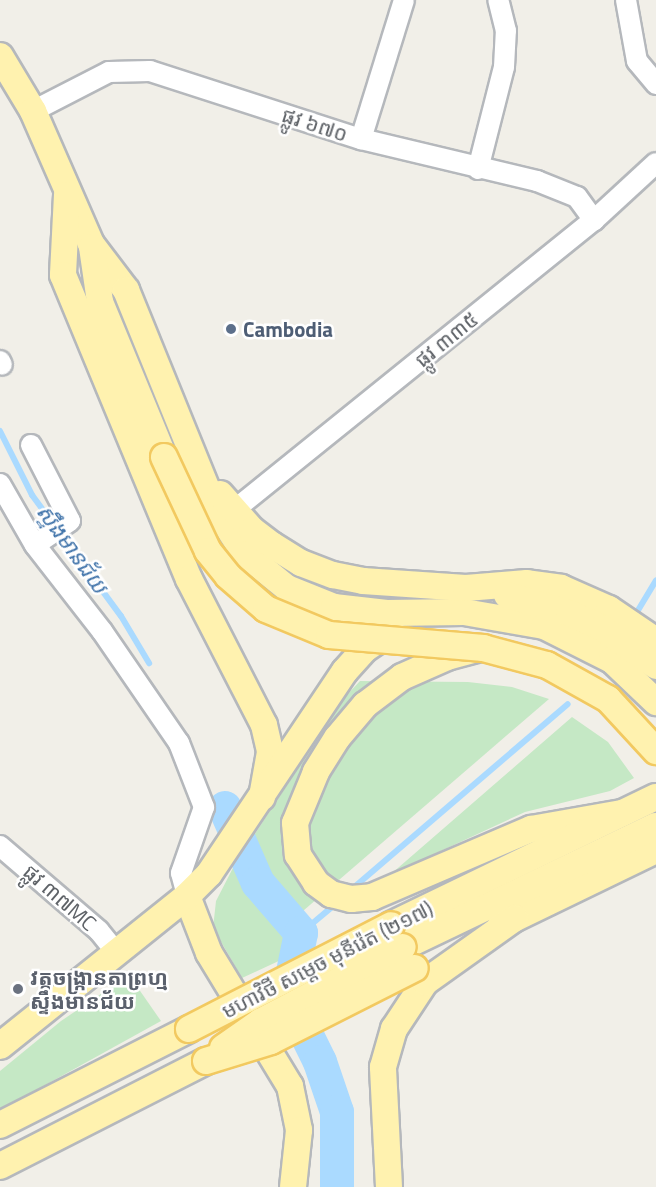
<!DOCTYPE html>
<html>
<head>
<meta charset="utf-8">
<style>
	body { margin:0 }
	#map { position:relative; width:656px; height:1187px; overflow:hidden; background:#f1efe8; font-family:"Titillium Web","Noto Sans Khmer",sans-serif }
	div>[style] { position:absolute }
	.green>* { inset:0; background:#c5e8c5 }
	.stream>* { height:6px; margin:-3px; padding:0 3px; transform-origin:3px; border-radius:3px; background:#aadaff }
	.river>* { height:34px; margin:-17px; padding:0 17px; transform-origin:17px; border-radius:17px; background:#aadaff }
	.roads { filter:drop-shadow(2px 0 #b5b8bc) drop-shadow(-2px 0 #b5b8bc) drop-shadow(0 2px #b5b8bc) drop-shadow(0 -2px #b5b8bc) }
	.minor>* { height:20px; margin:-10px; padding:0 10px; transform-origin:10px; border-radius:10px; background:#fff }
	.major>* { height:26px; margin:-13px; padding:0 13px; transform-origin:13px; border-radius:13px; background:#fff2af }
	.bridges { filter:drop-shadow(2px 0 #f2c960) drop-shadow(-2px 0 #f2c960) drop-shadow(0 2px #f2c960) drop-shadow(0 -2px #f2c960) }
	.major-bridge>* { height:26px; margin:-13px; padding:0 13px; transform-origin:13px; border-radius:13px; background:#fff2af }
	.dots>* { width:16px; height:16px; translate:-50% -50%; box-sizing:border-box; border:3px solid #fff; border-radius:50% }
	span { translate:-50% -50%; white-space:nowrap; text-align:center; line-height:1.15; -webkit-text-stroke:5px #fff; paint-order:stroke }
	.street-label { font-size:21px; color:#5f6368 }
	.service-label { font-size:21px; color:#4e5e75; font-weight:700 }
	.left { translate:0 -50%; text-align:left }
	.worship-label { font-size:21px; color:#5b616d; font-weight:700 }
	.water-label { font-size:22px; color:#4174aa; font-style:italic }
</style>
</head>
<body>
<div id="map">
	<div class="green">
		<div style="clip-path:polygon(360px 681px,468px 682px,512px 687px,549px 699px,296px 917px,262px 872px,249px 843px,344px 698px)"></div>
		<div style="clip-path:polygon(572px 717px,608px 742px,634px 778px,610px 791px,525px 812px,391px 874px)"></div>
		<div style="clip-path:polygon(235px 864px,246px 891px,287px 939px,283px 959px,242px 978px,213px 928px,216px 901px)"></div>
		<div style="clip-path:polygon(129px 975px,161px 1021px,0 1110px,0 1071px,61px 1021px)"></div>
	</div>
	<div class="stream">
		<div style="left:0;top:431px;width:72px;rotate:63.4deg"></div>
		<div style="left:32px;top:495px;width:150px;rotate:53.7deg"></div>
		<div style="left:121px;top:616px;width:55px;rotate:59.2deg"></div>
		<div style="left:637px;top:612px;width:37px;rotate:-59deg"></div>
		<div style="left:352px;top:889px;width:284px;rotate:-40.6deg"></div>
		<div style="left:301px;top:933px;width:48px;rotate:-40deg"></div>
	</div>
	<div class="river">
		<div style="left:225px;top:808px;width:82px;rotate:66.3deg"></div>
		<div style="left:258px;top:883px;width:66px;rotate:49.3deg"></div>
		<div style="left:301px;top:933px;width:65px;rotate:101.5deg"></div>
		<div style="left:288px;top:997px;width:72px;rotate:63.8deg"></div>
		<div style="left:320px;top:1062px;width:53px;rotate:71.2deg"></div>
		<div style="left:337px;top:1112px;width:75px;rotate:90deg"></div>
	</div>
	<div class="roads">
		<div class="minor">
			<div style="left:626px;top:0;width:62px;rotate:79.8deg"></div>
			<div style="left:637px;top:61px;width:30px;rotate:50deg"></div>
			<div style="left:33px;top:111px;width:85px;rotate:-27.2deg"></div>
			<div style="left:109px;top:72px;width:41px;rotate:-1.4deg"></div>
			<div style="left:150px;top:71px;width:222px;rotate:17.9deg"></div>
			<div style="left:361px;top:139px;width:181px;rotate:13.4deg"></div>
			<div style="left:537px;top:181px;width:43px;rotate:21.8deg"></div>
			<div style="left:577px;top:197px;width:29px;rotate:54deg"></div>
			<div style="left:361px;top:139px;width:145px;rotate:-72.8deg"></div>
			<div style="left:478px;top:169px;width:105px;rotate:-75.7deg"></div>
			<div style="left:504px;top:67px;width:36px;rotate:-87deg"></div>
			<div style="left:506px;top:31px;width:32px;rotate:-104deg"></div>
			<div style="left:0;top:361px;width:4px;rotate:63deg"></div>
			<div style="left:31px;top:445px;width:85px;rotate:62.8deg"></div>
			<div style="left:70px;top:521px;width:42px;rotate:145.6deg"></div>
			<div style="left:0;top:484px;width:70px;rotate:60.2deg"></div>
			<div style="left:35px;top:545px;width:109px;rotate:52.1deg"></div>
			<div style="left:102px;top:631px;width:136px;rotate:55.5deg"></div>
			<div style="left:179px;top:743px;width:69px;rotate:68.7deg"></div>
			<div style="left:204px;top:807px;width:70px;rotate:109.2deg"></div>
			<div style="left:181px;top:873px;width:24px;rotate:75deg"></div>
			<div style="left:233px;top:511px;width:464px;rotate:-38.9deg"></div>
			<div style="left:594px;top:220px;width:84px;rotate:-42.6deg"></div>
			<div style="left:0;top:846px;width:130px;rotate:40.6deg"></div>
			<div style="left:99px;top:931px;width:27px;rotate:51deg"></div>
		</div>
		<div class="major">
			<div style="left:0;top:56px;width:64px;rotate:59deg"></div>
			<div style="left:33px;top:111px;width:145px;rotate:66.4deg"></div>
			<div style="left:91px;top:244px;width:58px;rotate:52.7deg"></div>
			<div style="left:126px;top:290px;width:231px;rotate:67.9deg"></div>
			<div style="left:213px;top:504px;width:59px;rotate:57.4deg"></div>
			<div style="left:245px;top:554px;width:54px;rotate:39deg"></div>
			<div style="left:287px;top:588px;width:51px;rotate:22deg"></div>
			<div style="left:334px;top:607px;width:53px;rotate:6.5deg"></div>
			<div style="left:387px;top:613px;width:77px;rotate:-0.7deg"></div>
			<div style="left:464px;top:612px;width:81px;rotate:9.9deg"></div>
			<div style="left:544px;top:626px;width:76px;rotate:26.6deg"></div>
			<div style="left:612px;top:660px;width:61px;rotate:43.7deg"></div>
			<div style="left:67px;top:195px;width:80px;rotate:92.9deg"></div>
			<div style="left:63px;top:275px;width:329px;rotate:67.5deg"></div>
			<div style="left:189px;top:579px;width:164px;rotate:62.8deg"></div>
			<div style="left:264px;top:725px;width:28px;rotate:77deg"></div>
			<div style="left:270px;top:752px;width:46px;rotate:100.1deg"></div>
			<div style="left:92px;top:247px;width:56px;rotate:81.7deg"></div>
			<div style="left:100px;top:302px;width:168px;rotate:67.6deg"></div>
			<div style="left:220px;top:494px;width:48px;rotate:48.4deg"></div>
			<div style="left:252px;top:530px;width:25px;rotate:37deg"></div>
			<div style="left:272px;top:545px;width:34px;rotate:32deg"></div>
			<div style="left:301px;top:563px;width:34px;rotate:21deg"></div>
			<div style="left:333px;top:575px;width:31px;rotate:11deg"></div>
			<div style="left:363px;top:581px;width:103px;rotate:3.9deg"></div>
			<div style="left:466px;top:588px;width:61px;rotate:-4.7deg"></div>
			<div style="left:527px;top:583px;width:34px;rotate:8deg"></div>
			<div style="left:561px;top:588px;width:52px;rotate:23.6deg"></div>
			<div style="left:609px;top:609px;width:57px;rotate:34.2deg"></div>
			<div style="left:507px;top:595px;width:65px;rotate:16.2deg"></div>
			<div style="left:569px;top:613px;width:36px;rotate:24deg"></div>
			<div style="left:602px;top:628px;width:66px;rotate:35.1deg"></div>
			<div style="left:477px;top:649px;width:31px;rotate:165deg"></div>
			<div style="left:447px;top:657px;width:49px;rotate:156deg"></div>
			<div style="left:402px;top:677px;width:46px;rotate:142.9deg"></div>
			<div style="left:365px;top:705px;width:43px;rotate:130.3deg"></div>
			<div style="left:337px;top:738px;width:40px;rotate:122deg"></div>
			<div style="left:316px;top:772px;width:55px;rotate:112.4deg"></div>
			<div style="left:295px;top:823px;width:32px;rotate:85deg"></div>
			<div style="left:298px;top:855px;width:33px;rotate:57deg"></div>
			<div style="left:316px;top:883px;width:19px;rotate:36deg"></div>
			<div style="left:331px;top:894px;width:21px;rotate:14deg"></div>
			<div style="left:351px;top:899px;width:21px;rotate:-5deg"></div>
			<div style="left:372px;top:897px;width:173px;rotate:-23.2deg"></div>
			<div style="left:531px;top:829px;width:92px;rotate:-10deg"></div>
			<div style="left:187px;top:896px;width:61px;rotate:68.9deg"></div>
			<div style="left:209px;top:953px;width:156px;rotate:58.7deg"></div>
			<div style="left:290px;top:1086px;width:45px;rotate:78.4deg"></div>
			<div style="left:299px;top:1130px;width:57px;rotate:96deg"></div>
			<div style="left:391px;top:925px;width:294px;rotate:-25.8deg"></div>
			<div style="left:501px;top:925px;width:172px;rotate:-25.8deg"></div>
			<div style="left:403px;top:947px;width:280px;rotate:-25.6deg"></div>
			<div style="left:0;top:1046px;width:240px;rotate:-38.7deg"></div>
			<div style="left:187px;top:896px;width:31px;rotate:-45deg"></div>
			<div style="left:209px;top:874px;width:244px;rotate:-56.2deg"></div>
			<div style="left:345px;top:671px;width:30px;rotate:-48deg"></div>
			<div style="left:365px;top:649px;width:32px;rotate:-34deg"></div>
			<div style="left:0;top:1125px;width:212px;rotate:-26.9deg"></div>
			<div style="left:0;top:1166px;width:231px;rotate:-27deg"></div>
			<div style="left:389px;top:1187px;width:120px;rotate:-92.9deg"></div>
			<div style="left:383px;top:1067px;width:40px;rotate:-74deg"></div>
			<div style="left:394px;top:1029px;width:56px;rotate:-56.6deg"></div>
			<div style="left:425px;top:982px;width:110px;rotate:-35.4deg"></div>
		</div>
	</div>
	<div class="bridges">
		<div class="major-bridge">
			<div style="left:164px;top:457px;width:104px;rotate:64.9deg"></div>
			<div style="left:208px;top:551px;width:32px;rotate:51deg"></div>
			<div style="left:228px;top:576px;width:50px;rotate:41deg"></div>
			<div style="left:266px;top:609px;width:68px;rotate:22.4deg"></div>
			<div style="left:329px;top:635px;width:155px;rotate:4.8deg"></div>
			<div style="left:483px;top:648px;width:66px;rotate:14.9deg"></div>
			<div style="left:547px;top:665px;width:70px;rotate:29.1deg"></div>
			<div style="left:608px;top:699px;width:71px;rotate:47.3deg"></div>
			<div style="left:189px;top:1029px;width:227px;rotate:-27.2deg"></div>
			<div style="left:223px;top:1048px;width:45px;rotate:-35.1deg"></div>
			<div style="left:260px;top:1022px;width:161px;rotate:-27.7deg"></div>
			<div style="left:206px;top:1061px;width:68px;rotate:-17.1deg"></div>
			<div style="left:271px;top:1041px;width:161px;rotate:-26.9deg"></div>
		</div>
	</div>
	<div class="dots">
		<div style="left:231px;top:329px;background:#5c6f8a"></div>
		<div style="left:18px;top:989px;background:#6b7280"></div>
	</div>
	<div class="street-label">
		<span style="left:315px;top:124px;rotate:18deg">ផ្លូវ ៦៧០</span>
		<span style="left:446px;top:339px;rotate:-39deg">ផ្លូវ ៣៣៥</span>
		<span style="left:60px;top:897px;rotate:41deg">ផ្លូវ ៣៧MC</span>
		<span style="left:327px;top:959px;rotate:-27deg">មហាវិថី សម្តេច មុនីរ៉េត (២១៧)</span>
	</div>
	<div class="service-label">
		<span class="left" style="left:243px;top:329px">Cambodia</span>
	</div>
	<div class="worship-label">
		<span class="left" style="left:30px;top:989px">វត្តចង្ក្រានតាព្រហ្ម<br>ស្ទឹងមានជ័យ</span>
	</div>
	<div class="water-label">
		<span style="left:72px;top:549px;rotate:54deg">ស្ទឹងមានជ័យ</span>
	</div>
</div>
</body>
</html>
